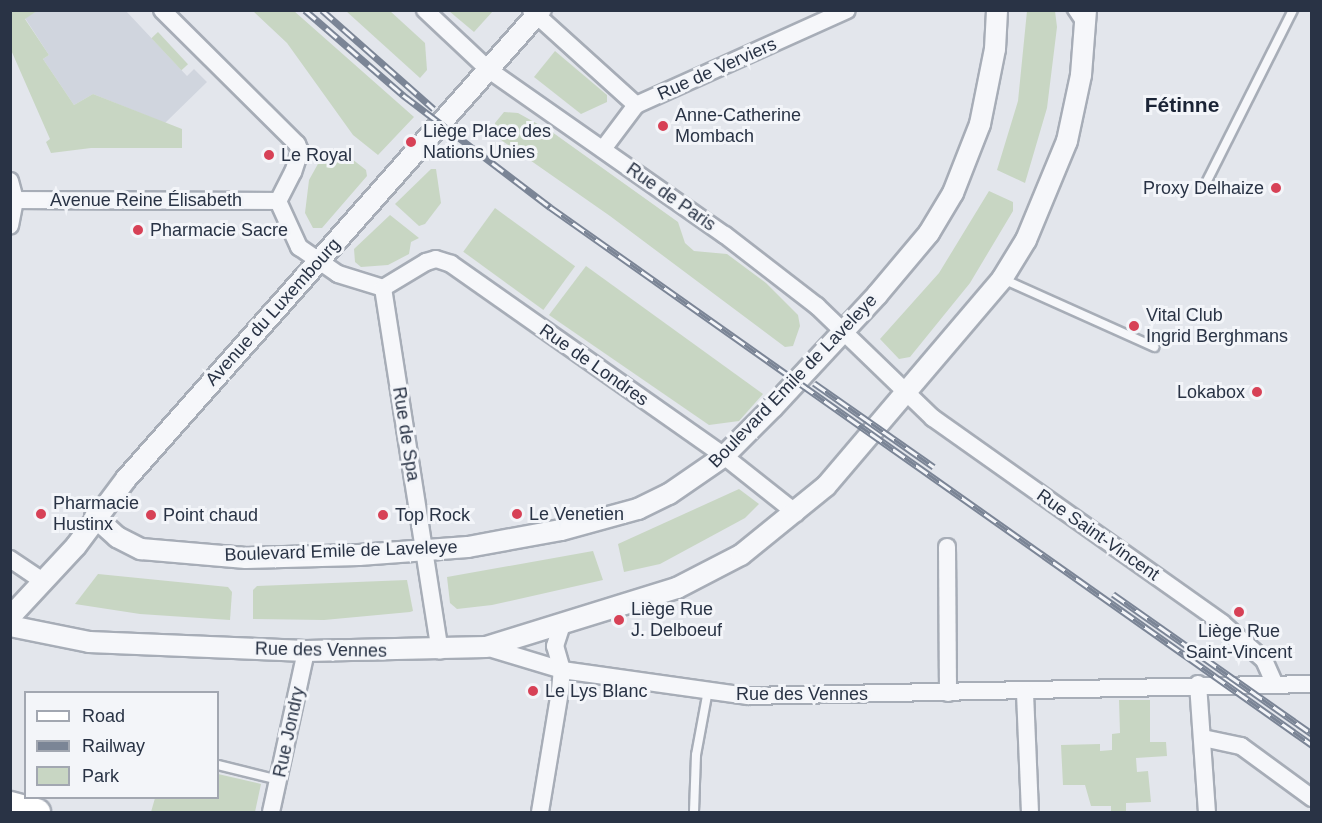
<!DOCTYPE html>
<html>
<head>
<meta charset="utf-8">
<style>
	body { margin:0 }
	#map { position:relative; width:1322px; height:823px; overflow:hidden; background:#e3e6ec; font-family:Helvetica,sans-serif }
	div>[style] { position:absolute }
	.built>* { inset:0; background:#d0d5de }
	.green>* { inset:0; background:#c8d6c3; transform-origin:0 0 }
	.roads { filter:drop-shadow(2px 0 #a7adb7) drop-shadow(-2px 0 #a7adb7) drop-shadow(0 2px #a7adb7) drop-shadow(0 -2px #a7adb7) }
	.service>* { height:8px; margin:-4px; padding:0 4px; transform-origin:4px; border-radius:4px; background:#f6f7fa }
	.minor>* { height:16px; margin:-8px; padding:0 8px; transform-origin:8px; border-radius:8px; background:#f6f7fa }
	.tertiary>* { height:20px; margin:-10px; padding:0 10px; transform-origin:10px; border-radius:10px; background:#f6f7fa }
	.primary>* { height:26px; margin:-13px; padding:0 13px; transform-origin:13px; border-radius:13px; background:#fff }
	.rail>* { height:7px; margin-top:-3.5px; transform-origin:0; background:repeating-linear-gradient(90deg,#f3f5f9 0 14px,#7b8596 0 28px); box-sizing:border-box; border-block:2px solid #7b8596 }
	.dots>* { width:16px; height:16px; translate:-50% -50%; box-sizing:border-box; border:3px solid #f3f5f9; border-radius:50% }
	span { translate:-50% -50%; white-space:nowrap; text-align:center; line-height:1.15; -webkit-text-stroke:6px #f3f5f9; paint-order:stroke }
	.street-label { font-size:18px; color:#293345 }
	.poi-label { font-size:18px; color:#293345 }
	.left { translate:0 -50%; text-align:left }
	.right { translate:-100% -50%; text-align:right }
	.quarter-label { font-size:21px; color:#1b2436; font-weight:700 }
	.frame { position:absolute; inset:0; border:12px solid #293345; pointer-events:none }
	.legend { position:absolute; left:24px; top:691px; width:195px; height:108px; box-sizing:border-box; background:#f3f5f9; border:2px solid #a2a7b1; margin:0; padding:8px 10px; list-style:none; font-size:18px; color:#293345 }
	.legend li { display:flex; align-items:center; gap:12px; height:30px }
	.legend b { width:30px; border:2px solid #a2a7b1 }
</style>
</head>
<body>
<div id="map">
	<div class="built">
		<div style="clip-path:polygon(37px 11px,126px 11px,187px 76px,194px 69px,207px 82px,165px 123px,93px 94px,74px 105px,43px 59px,49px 55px,25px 18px)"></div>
	</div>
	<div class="green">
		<div style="clip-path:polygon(10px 11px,37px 11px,25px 19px,49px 55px,43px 59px,74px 105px,93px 94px,182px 129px,182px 148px,91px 148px,51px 153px,46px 142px,50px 139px,11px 50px)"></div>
		<div style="clip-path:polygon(253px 11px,294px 11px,414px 117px,378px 155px,353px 135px,287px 43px)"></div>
		<div style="clip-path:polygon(346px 11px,390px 11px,425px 43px,427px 70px,420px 78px)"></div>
		<div style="clip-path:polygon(449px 11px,493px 11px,474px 32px)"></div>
		<div style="clip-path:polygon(1027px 11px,1055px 11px,1057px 27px,1047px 108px,1025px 183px,997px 170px,1018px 101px)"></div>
		<div style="left:158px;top:32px;width:44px;height:9px;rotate:47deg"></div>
		<div style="clip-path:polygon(555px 51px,607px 95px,607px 102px,581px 114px,534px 77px)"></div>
		<div style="clip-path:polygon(504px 112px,518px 113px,552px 132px,678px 222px,685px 243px,694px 251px,727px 254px,766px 283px,798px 315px,800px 326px,793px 346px,785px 347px,610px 216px,494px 135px,495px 123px)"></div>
		<div style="clip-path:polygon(338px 148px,366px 170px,367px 176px,322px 228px,313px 228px,305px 213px,309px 180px,319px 162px,328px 161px)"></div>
		<div style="clip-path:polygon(431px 169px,436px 169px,441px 203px,425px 224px,419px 226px,395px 204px)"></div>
		<div style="clip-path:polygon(989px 191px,1013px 202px,1013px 211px,970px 283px,910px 357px,899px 359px,880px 339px,939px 273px)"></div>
		<div style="left:495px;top:208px;width:99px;height:54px;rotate:36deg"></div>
		<div style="clip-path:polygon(390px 215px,419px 238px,411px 242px,409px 254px,388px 265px,361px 267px,355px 262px,354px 249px)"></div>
		<div style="clip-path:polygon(586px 266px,763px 394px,739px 421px,709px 425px,549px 315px)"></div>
		<div style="clip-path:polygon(739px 489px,759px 504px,745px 518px,660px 564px,624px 572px,618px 544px)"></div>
		<div style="clip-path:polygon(593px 551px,603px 580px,492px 605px,457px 609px,450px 603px,447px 577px)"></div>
		<div style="clip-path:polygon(98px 574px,228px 587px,232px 592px,230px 620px,140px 614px,75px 604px)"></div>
		<div style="clip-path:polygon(407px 580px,413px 611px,410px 612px,324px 620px,253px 619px,253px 590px,257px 586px)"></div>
		<div style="clip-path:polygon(1119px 700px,1150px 700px,1150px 742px,1166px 742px,1167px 756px,1136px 758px,1137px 772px,1148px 771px,1151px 802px,1126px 803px,1126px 812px,1111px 812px,1111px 806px,1091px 806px,1085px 785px,1063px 785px,1061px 745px,1100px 744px,1100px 751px,1112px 750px,1112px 734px,1120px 733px)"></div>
		<div style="clip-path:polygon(218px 774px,261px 784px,255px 812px,151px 812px,155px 798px,218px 798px)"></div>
	</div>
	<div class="roads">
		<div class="service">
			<div style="left:1072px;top:10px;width:18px;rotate:56deg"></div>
			<div style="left:1205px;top:185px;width:196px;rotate:-63.3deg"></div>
			<div style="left:1003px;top:279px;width:166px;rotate:24.2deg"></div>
			<div style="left:218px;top:765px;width:63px;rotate:13.8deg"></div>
			<div style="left:694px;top:812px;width:57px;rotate:-88deg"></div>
			<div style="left:696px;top:755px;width:66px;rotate:-79.5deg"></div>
		</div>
		<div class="minor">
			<div style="left:162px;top:10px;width:190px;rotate:44.8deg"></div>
			<div style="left:297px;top:144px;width:8px;rotate:67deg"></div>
			<div style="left:300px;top:151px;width:22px;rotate:108deg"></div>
			<div style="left:293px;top:172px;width:33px;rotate:117deg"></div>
			<div style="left:278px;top:201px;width:51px;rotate:65.5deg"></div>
			<div style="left:299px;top:247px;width:47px;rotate:34.7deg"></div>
			<div style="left:338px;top:274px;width:47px;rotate:17.3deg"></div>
			<div style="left:425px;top:10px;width:88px;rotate:43.2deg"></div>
			<div style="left:489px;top:70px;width:288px;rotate:35deg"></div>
			<div style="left:725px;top:235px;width:116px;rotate:37.7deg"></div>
			<div style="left:817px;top:306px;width:161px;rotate:44deg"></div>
			<div style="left:933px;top:418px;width:354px;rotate:35.3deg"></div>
			<div style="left:1222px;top:623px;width:56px;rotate:41.4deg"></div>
			<div style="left:1264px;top:660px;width:27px;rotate:66deg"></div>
			<div style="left:531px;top:10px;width:142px;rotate:42.1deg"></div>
			<div style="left:603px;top:149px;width:55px;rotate:-53.1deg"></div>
			<div style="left:636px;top:105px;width:231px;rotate:-24.2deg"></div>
			<div style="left:10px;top:181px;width:20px;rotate:75deg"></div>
			<div style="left:15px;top:200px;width:26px;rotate:101deg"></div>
			<div style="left:15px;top:200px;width:263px;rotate:0.2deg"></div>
			<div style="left:383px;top:288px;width:50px;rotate:-31.2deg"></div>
			<div style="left:426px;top:262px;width:10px;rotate:-17deg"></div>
			<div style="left:436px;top:259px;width:16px;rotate:18deg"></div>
			<div style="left:451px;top:264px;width:334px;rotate:35.1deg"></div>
			<div style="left:724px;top:456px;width:92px;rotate:38.4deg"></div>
			<div style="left:383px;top:288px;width:367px;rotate:81.1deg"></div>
			<div style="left:947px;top:547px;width:146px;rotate:89.6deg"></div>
			<div style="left:10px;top:559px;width:41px;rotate:34.1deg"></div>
			<div style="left:486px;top:647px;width:79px;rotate:16.8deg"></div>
			<div style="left:562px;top:670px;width:188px;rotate:8deg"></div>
			<div style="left:748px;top:696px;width:564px;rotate:-1.22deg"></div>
			<div style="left:1198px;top:684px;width:128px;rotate:86deg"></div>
			<div style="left:1025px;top:693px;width:119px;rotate:87.6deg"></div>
			<div style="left:1203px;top:738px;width:39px;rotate:12deg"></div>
			<div style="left:1241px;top:746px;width:88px;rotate:36.2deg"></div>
			<div style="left:271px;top:812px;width:165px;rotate:-77.7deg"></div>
			<div style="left:540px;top:812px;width:123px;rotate:-80.6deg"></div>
			<div style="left:560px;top:691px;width:21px;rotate:-85deg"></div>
			<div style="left:562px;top:670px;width:25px;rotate:-106deg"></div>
			<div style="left:555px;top:646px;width:25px;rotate:-72deg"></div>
		</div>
		<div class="tertiary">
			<div style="left:95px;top:517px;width:30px;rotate:42deg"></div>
			<div style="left:117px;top:537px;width:27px;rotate:27deg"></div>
			<div style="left:141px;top:549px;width:105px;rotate:4.9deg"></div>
			<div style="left:246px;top:558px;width:113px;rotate:-1.5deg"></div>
			<div style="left:359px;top:555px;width:109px;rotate:-4.2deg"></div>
			<div style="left:468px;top:547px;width:95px;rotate:-10.4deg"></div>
			<div style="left:561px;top:530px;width:80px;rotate:-15.3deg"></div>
			<div style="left:638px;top:509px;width:34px;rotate:-26deg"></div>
			<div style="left:669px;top:494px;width:67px;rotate:-34.6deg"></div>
			<div style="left:724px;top:456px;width:69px;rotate:-45deg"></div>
			<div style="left:773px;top:407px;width:153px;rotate:-47.1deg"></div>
			<div style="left:877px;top:295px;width:81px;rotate:-50deg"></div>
			<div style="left:929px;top:233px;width:47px;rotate:-59deg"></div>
			<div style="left:953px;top:193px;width:74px;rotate:-68.6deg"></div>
			<div style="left:980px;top:124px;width:76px;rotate:-78.7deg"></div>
			<div style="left:995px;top:49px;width:39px;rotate:-87deg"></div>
			<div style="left:10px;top:617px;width:97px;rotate:-47.1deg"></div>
			<div style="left:76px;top:546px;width:84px;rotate:-53.3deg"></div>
			<div style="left:126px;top:479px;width:626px;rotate:-48.5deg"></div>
			<div style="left:10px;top:626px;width:81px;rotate:11.4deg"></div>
			<div style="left:89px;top:642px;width:217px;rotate:2.4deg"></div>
			<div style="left:306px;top:651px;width:180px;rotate:-1.3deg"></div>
			<div style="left:486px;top:647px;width:200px;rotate:-17.2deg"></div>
			<div style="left:677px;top:588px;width:72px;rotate:-27.3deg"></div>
			<div style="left:741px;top:555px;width:109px;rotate:-39.1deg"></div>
			<div style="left:826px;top:486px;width:272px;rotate:-49.6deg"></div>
			<div style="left:1002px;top:279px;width:46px;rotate:-58.4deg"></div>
			<div style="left:1026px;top:240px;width:107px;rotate:-67.5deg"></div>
			<div style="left:1067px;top:141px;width:67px;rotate:-78deg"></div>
			<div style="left:1081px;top:75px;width:65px;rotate:-85.6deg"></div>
		</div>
		<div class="primary">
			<div style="left:10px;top:805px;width:28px;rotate:15deg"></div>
		</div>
	</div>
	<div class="rail">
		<div style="left:305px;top:10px;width:130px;rotate:40.9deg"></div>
		<div style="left:403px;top:95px;width:185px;rotate:37.3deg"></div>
		<div style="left:550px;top:207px;width:933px;rotate:35.22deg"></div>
		<div style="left:322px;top:10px;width:149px;rotate:41.5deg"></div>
		<div style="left:814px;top:383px;width:146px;rotate:35deg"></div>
		<div style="left:1113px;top:594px;width:243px;rotate:35.1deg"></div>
	</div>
	<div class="dots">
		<div style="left:663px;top:126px;background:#d74156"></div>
		<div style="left:411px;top:142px;background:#d74156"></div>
		<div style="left:269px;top:155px;background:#d74156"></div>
		<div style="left:1276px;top:188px;background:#d74156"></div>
		<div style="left:138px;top:230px;background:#d74156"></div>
		<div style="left:1134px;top:326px;background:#d74156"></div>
		<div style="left:1257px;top:392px;background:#d74156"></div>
		<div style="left:41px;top:514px;background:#d74156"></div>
		<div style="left:517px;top:514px;background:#d74156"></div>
		<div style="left:151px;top:515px;background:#d74156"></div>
		<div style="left:383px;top:515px;background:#d74156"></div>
		<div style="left:1239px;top:612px;background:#d74156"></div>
		<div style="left:619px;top:620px;background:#d74156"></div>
		<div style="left:533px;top:691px;background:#d74156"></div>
	</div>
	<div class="street-label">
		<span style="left:717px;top:69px;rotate:-24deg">Rue de Verviers</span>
		<span style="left:671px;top:197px;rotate:35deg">Rue de Paris</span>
		<span style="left:146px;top:200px">Avenue Reine Élisabeth</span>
		<span style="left:273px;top:312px;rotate:-48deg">Avenue du Luxembourg</span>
		<span style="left:594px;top:365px;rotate:35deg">Rue de Londres</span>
		<span style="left:793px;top:381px;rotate:-46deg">Boulevard Emile de Laveleye</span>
		<span style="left:406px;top:434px;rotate:81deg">Rue de Spa</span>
		<span style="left:1098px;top:535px;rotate:35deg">Rue Saint-Vincent</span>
		<span style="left:341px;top:551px;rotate:-2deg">Boulevard Emile de Laveleye</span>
		<span style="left:321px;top:650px;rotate:1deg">Rue des Vennes</span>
		<span style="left:802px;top:694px">Rue des Vennes</span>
		<span style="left:289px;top:732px;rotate:-78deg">Rue Jondry</span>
	</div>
	<div class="poi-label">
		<span class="left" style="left:675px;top:126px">Anne-Catherine<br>Mombach</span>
		<span class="left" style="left:423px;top:142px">Liège Place des<br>Nations Unies</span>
		<span class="left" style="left:281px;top:155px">Le Royal</span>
		<span class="right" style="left:1264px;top:188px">Proxy Delhaize</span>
		<span class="left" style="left:150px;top:230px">Pharmacie Sacre</span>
		<span class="left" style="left:1146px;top:326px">Vital Club<br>Ingrid Berghmans</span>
		<span class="right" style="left:1245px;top:392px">Lokabox</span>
		<span class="left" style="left:53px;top:514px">Pharmacie<br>Hustinx</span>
		<span class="left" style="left:529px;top:514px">Le Venetien</span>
		<span class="left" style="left:163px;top:515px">Point chaud</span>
		<span class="left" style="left:395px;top:515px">Top Rock</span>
		<span class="left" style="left:631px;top:620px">Liège Rue<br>J. Delboeuf</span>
		<span style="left:1239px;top:642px">Liège Rue<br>Saint-Vincent</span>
		<span class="left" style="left:545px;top:691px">Le Lys Blanc</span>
	</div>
	<div class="quarter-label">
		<span style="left:1182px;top:105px">Fétinne</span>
	</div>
	<div class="frame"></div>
	<ul class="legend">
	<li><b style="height:8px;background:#fff"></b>Road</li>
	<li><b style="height:8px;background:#7b8596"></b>Railway</li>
	<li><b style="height:16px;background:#c8d6c3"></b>Park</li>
	</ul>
</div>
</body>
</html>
